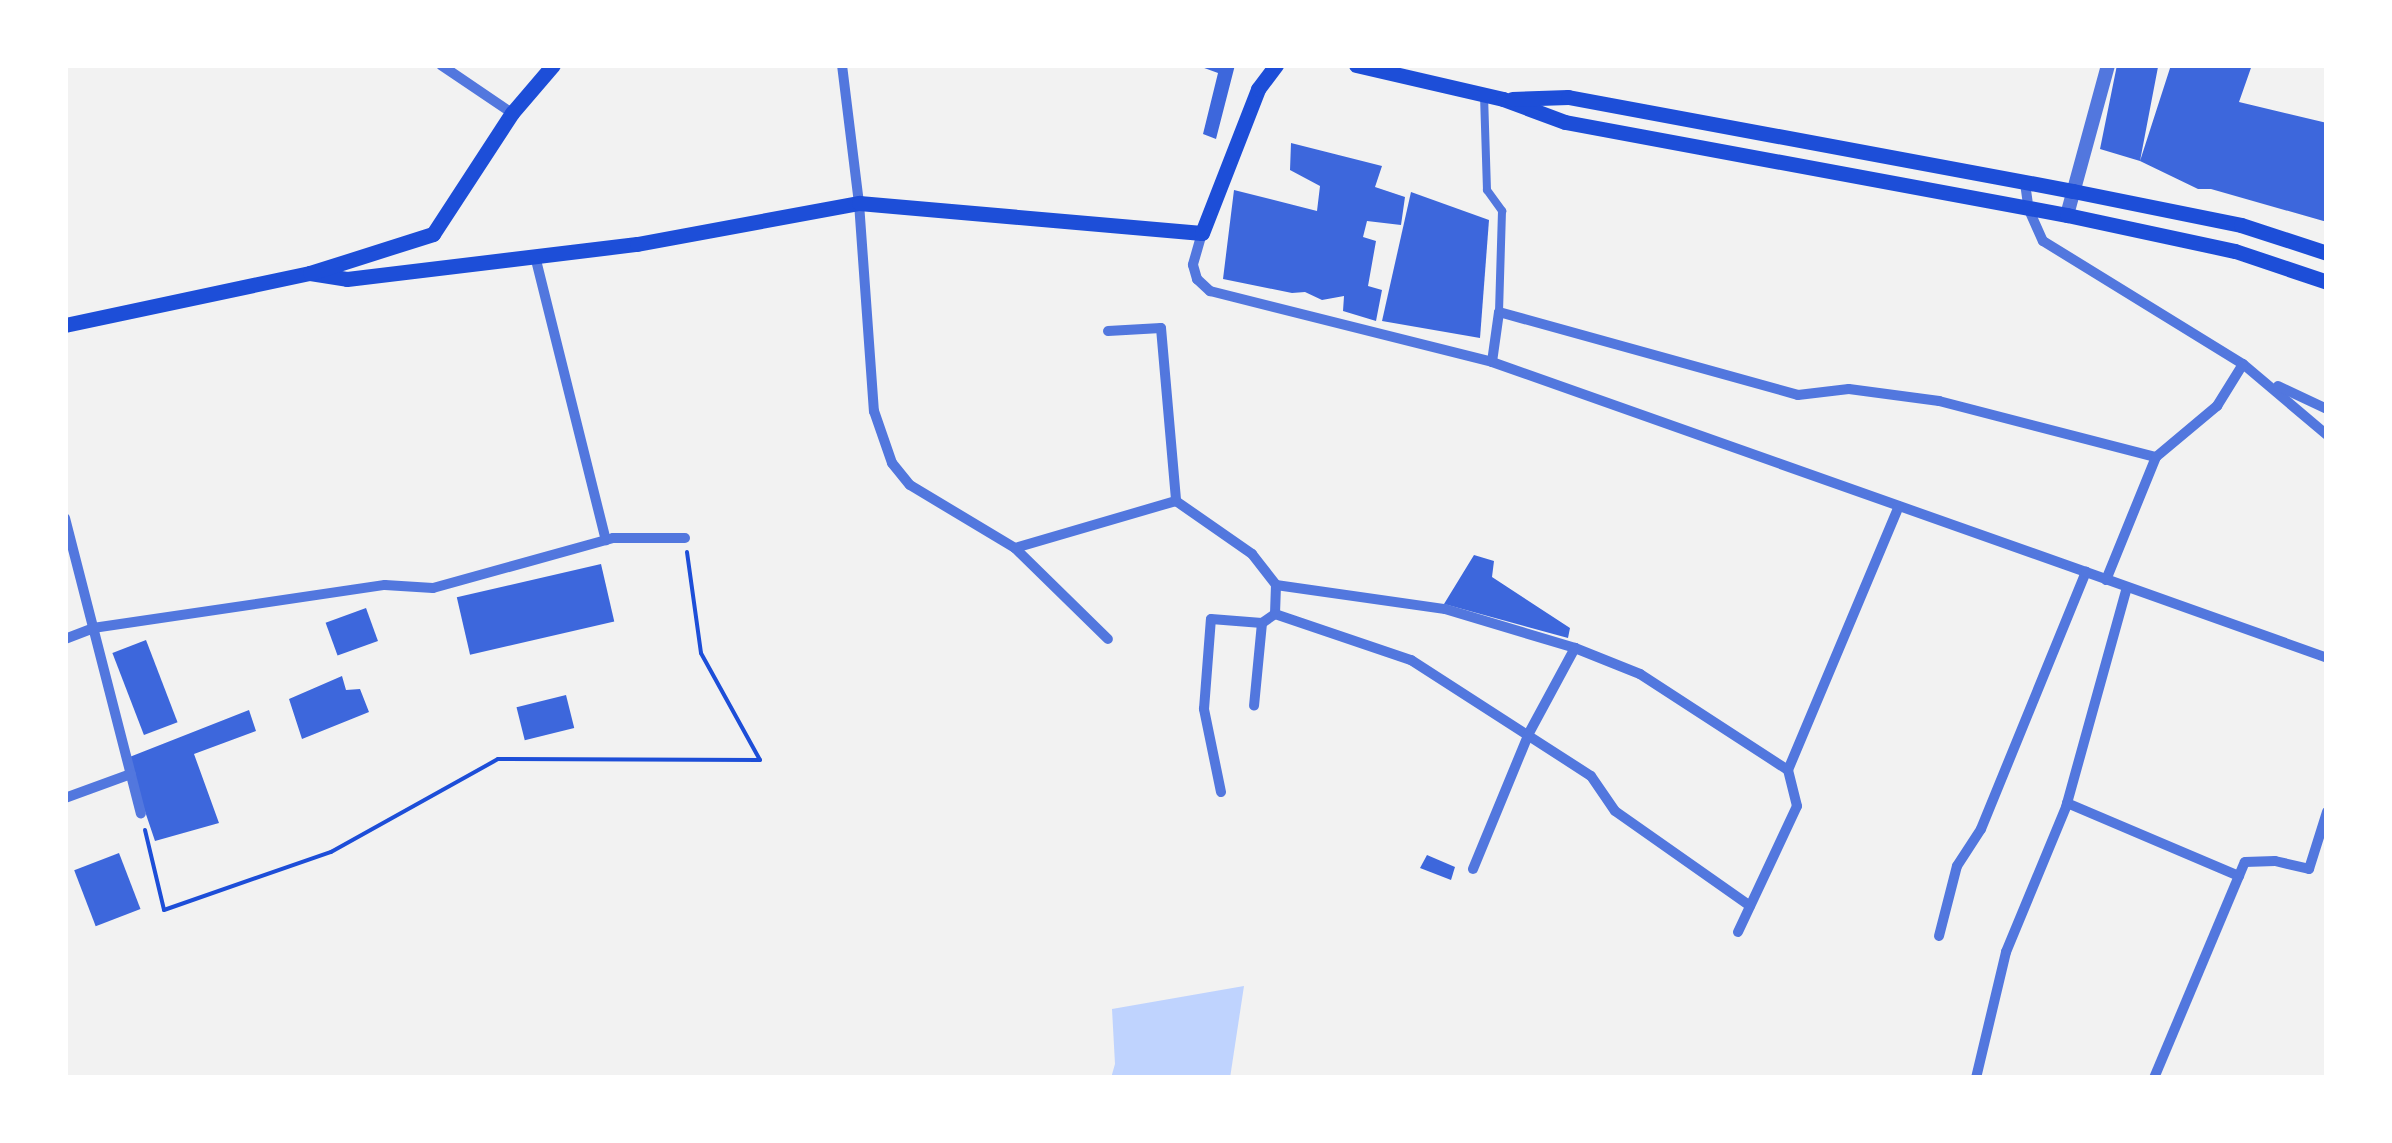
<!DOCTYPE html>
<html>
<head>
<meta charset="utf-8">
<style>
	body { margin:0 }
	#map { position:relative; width:2392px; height:1143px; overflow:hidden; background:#f2f2f2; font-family:"Space Grotesk",sans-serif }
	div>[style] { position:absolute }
	.water>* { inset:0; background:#bfd3fe }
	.building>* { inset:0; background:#3d67dc; transform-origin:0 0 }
	.path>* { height:4px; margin:-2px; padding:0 2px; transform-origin:2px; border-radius:2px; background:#1d4ed8 }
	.pedestrian>* { height:8px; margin:-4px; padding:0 4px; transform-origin:4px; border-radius:4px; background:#5277de }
	.minor>* { height:10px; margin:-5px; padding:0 5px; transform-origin:5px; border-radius:5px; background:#5277de }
	.tertiary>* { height:14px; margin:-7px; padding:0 7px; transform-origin:7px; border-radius:7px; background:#5277de }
	.secondary>* { height:15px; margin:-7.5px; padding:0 7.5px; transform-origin:7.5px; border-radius:7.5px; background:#1d4ed8 }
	span { translate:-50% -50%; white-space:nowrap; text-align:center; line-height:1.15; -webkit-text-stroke:8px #fff; paint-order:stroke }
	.frame { position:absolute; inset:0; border:68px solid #fff; pointer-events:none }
</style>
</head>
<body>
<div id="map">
	<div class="water">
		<div style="clip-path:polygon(1244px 986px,1230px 1078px,1111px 1078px,1115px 1064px,1112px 1009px)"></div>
	</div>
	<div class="building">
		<div style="clip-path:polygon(1196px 65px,1235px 65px,1216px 139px,1203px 134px,1218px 73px)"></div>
		<div style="clip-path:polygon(2117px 65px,2158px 67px,2140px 161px,2171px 65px,2252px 65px,2239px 102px,2327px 123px,2327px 222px,2211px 189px,2198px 189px,2140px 161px,2100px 149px)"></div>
		<div style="clip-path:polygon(1291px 143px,1382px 166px,1375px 187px,1405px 197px,1401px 225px,1367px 221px,1363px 237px,1376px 241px,1368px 286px,1382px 290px,1376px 321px,1343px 311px,1344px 296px,1322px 300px,1305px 292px,1292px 293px,1223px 279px,1234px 190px,1317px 211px,1320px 186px,1290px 170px)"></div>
		<div style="clip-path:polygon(1411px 192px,1489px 220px,1480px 338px,1382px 321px)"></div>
		<div style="clip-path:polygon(1474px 555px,1494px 561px,1492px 577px,1570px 628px,1568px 638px,1444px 604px)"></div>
		<div style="left:601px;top:564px;width:59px;height:148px;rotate:77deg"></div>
		<div style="left:366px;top:608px;width:35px;height:43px;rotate:70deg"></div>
		<div style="left:146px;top:640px;width:88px;height:36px;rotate:69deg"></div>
		<div style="clip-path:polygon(342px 676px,346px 690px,360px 689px,369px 712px,302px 739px,289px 699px)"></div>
		<div style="left:566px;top:695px;width:34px;height:51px;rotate:76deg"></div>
		<div style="clip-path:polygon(249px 710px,256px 731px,194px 754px,219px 823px,155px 841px,127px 758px)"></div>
		<div style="left:119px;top:853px;width:60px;height:48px;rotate:69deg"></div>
		<div style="clip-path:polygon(1427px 855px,1455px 867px,1451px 880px,1420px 868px)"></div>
	</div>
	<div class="path">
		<div style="left:145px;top:830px;width:82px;rotate:76.6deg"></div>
		<div style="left:164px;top:910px;width:177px;rotate:-19.2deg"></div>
		<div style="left:331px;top:852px;width:191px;rotate:-29.1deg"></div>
		<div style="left:498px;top:759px;width:262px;rotate:0.2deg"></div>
		<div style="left:760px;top:760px;width:122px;rotate:-118.9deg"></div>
		<div style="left:701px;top:653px;width:102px;rotate:-97.9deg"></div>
	</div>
	<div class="pedestrian">
		<div style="left:1484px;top:95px;width:95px;rotate:88.2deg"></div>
		<div style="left:1487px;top:190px;width:26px;rotate:54deg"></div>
		<div style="left:1502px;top:211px;width:101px;rotate:91.7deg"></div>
	</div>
	<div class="minor">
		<div style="left:441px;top:65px;width:86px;rotate:34.1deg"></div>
		<div style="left:842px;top:65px;width:139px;rotate:83deg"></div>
		<div style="left:859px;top:203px;width:209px;rotate:85.9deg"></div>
		<div style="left:874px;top:411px;width:55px;rotate:70.9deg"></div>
		<div style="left:892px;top:463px;width:28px;rotate:51deg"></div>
		<div style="left:910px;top:485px;width:122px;rotate:31deg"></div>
		<div style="left:1015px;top:548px;width:168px;rotate:-16.3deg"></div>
		<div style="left:1176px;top:501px;width:93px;rotate:34.9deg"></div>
		<div style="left:1252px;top:554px;width:39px;rotate:52deg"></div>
		<div style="left:1276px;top:585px;width:29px;rotate:92deg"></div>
		<div style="left:1275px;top:614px;width:16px;rotate:145deg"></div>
		<div style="left:1262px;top:623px;width:83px;rotate:95.5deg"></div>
		<div style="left:2025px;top:183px;width:27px;rotate:82deg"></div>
		<div style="left:2029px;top:210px;width:34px;rotate:66deg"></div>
		<div style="left:2043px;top:241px;width:235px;rotate:31.6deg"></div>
		<div style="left:2243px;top:364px;width:110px;rotate:40.2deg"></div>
		<div style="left:1202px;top:233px;width:33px;rotate:106deg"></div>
		<div style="left:1193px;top:265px;width:15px;rotate:74deg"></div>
		<div style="left:1197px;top:279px;width:18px;rotate:43deg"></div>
		<div style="left:1210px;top:291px;width:291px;rotate:14.1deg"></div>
		<div style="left:1492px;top:362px;width:630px;rotate:19.47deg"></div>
		<div style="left:535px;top:256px;width:293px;rotate:76deg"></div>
		<div style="left:1108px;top:331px;width:53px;rotate:-3.2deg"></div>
		<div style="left:1161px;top:328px;width:174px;rotate:85deg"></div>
		<div style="left:1492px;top:362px;width:50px;rotate:-82deg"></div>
		<div style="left:1499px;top:312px;width:310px;rotate:15.5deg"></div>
		<div style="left:1798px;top:395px;width:51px;rotate:-6.7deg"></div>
		<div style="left:1849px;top:389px;width:91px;rotate:7.6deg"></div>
		<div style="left:1939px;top:401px;width:224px;rotate:14.5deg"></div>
		<div style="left:2278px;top:386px;width:54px;rotate:25.1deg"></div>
		<div style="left:65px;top:518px;width:305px;rotate:75.6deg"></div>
		<div style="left:1015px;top:548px;width:130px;rotate:44.4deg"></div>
		<div style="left:2106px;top:580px;width:133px;rotate:-67.9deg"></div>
		<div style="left:2156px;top:457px;width:80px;rotate:-39.9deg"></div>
		<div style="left:2217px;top:406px;width:49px;rotate:-58.2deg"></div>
		<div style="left:1276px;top:585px;width:171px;rotate:8.1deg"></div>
		<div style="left:1445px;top:609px;width:136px;rotate:16.7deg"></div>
		<div style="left:1275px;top:614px;width:144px;rotate:18.7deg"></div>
		<div style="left:1411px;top:660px;width:214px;rotate:32.8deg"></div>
		<div style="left:1591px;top:776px;width:42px;rotate:55.6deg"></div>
		<div style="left:1615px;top:811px;width:165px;rotate:35.1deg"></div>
		<div style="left:65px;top:639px;width:30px;rotate:-21deg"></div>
		<div style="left:93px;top:628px;width:295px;rotate:-8.4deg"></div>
		<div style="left:385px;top:585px;width:48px;rotate:3.6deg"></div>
		<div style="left:433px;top:588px;width:187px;rotate:-15.5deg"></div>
		<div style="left:613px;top:538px;width:72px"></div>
		<div style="left:1221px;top:792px;width:85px;rotate:-101.6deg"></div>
		<div style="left:1204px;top:709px;width:90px;rotate:-85.6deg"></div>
		<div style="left:1211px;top:619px;width:51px;rotate:4.5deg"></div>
		<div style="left:65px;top:798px;width:70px;rotate:-20deg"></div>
		<div style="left:2067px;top:803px;width:187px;rotate:23deg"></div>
		<div style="left:1473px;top:869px;width:147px;rotate:-67.6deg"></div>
		<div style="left:1529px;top:733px;width:97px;rotate:-61.6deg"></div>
		<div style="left:1575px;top:648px;width:70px;rotate:21.8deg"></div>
		<div style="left:1640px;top:674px;width:176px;rotate:33deg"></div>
		<div style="left:1738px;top:932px;width:139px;rotate:-64.9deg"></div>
		<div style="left:1797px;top:806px;width:37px;rotate:-104deg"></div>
		<div style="left:1788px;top:770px;width:286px;rotate:-67.2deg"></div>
		<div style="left:1939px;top:936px;width:72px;rotate:-75.6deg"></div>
		<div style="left:1957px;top:866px;width:44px;rotate:-57deg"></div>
		<div style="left:1981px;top:829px;width:278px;rotate:-67.8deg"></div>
		<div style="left:2086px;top:572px;width:256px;rotate:19.6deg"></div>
		<div style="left:1976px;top:1078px;width:130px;rotate:-76.6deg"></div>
		<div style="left:2006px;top:952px;width:157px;rotate:-67.5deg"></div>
		<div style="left:2066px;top:807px;width:228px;rotate:-74.5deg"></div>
		<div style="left:2154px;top:1078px;width:234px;rotate:-67.2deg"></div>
		<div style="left:2245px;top:862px;width:30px;rotate:-2deg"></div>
		<div style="left:2275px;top:861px;width:35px;rotate:13deg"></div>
		<div style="left:2309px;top:869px;width:60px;rotate:-72.5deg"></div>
	</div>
	<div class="tertiary">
		<div style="left:2067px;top:215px;width:156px;rotate:-74.7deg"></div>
	</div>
	<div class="secondary">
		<div style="left:1356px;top:65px;width:151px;rotate:13deg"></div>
		<div style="left:1503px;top:99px;width:66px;rotate:20.4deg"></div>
		<div style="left:1565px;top:122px;width:511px;rotate:10.5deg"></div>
		<div style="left:2067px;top:215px;width:172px;rotate:12.1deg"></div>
		<div style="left:2235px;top:251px;width:97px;rotate:18.6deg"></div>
		<div style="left:1512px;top:99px;width:56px;rotate:-2deg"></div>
		<div style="left:1568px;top:97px;width:514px;rotate:10.54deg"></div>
		<div style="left:2073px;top:191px;width:171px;rotate:11.4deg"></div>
		<div style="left:2241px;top:225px;width:90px;rotate:18deg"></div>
		<div style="left:310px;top:273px;width:37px;rotate:9deg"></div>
		<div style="left:347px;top:279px;width:292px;rotate:-6.9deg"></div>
		<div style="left:637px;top:244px;width:226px;rotate:-10.5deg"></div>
		<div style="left:859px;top:203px;width:344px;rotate:5deg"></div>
		<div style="left:1202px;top:233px;width:155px;rotate:-68.7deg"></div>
		<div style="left:1258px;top:89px;width:30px;rotate:-53deg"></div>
		<div style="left:65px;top:325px;width:250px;rotate:-12deg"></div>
		<div style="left:310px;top:273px;width:129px;rotate:-17.6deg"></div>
		<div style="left:433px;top:234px;width:145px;rotate:-56.9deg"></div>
		<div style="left:512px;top:113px;width:63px;rotate:-49.5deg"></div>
	</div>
	<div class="frame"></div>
</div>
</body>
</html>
